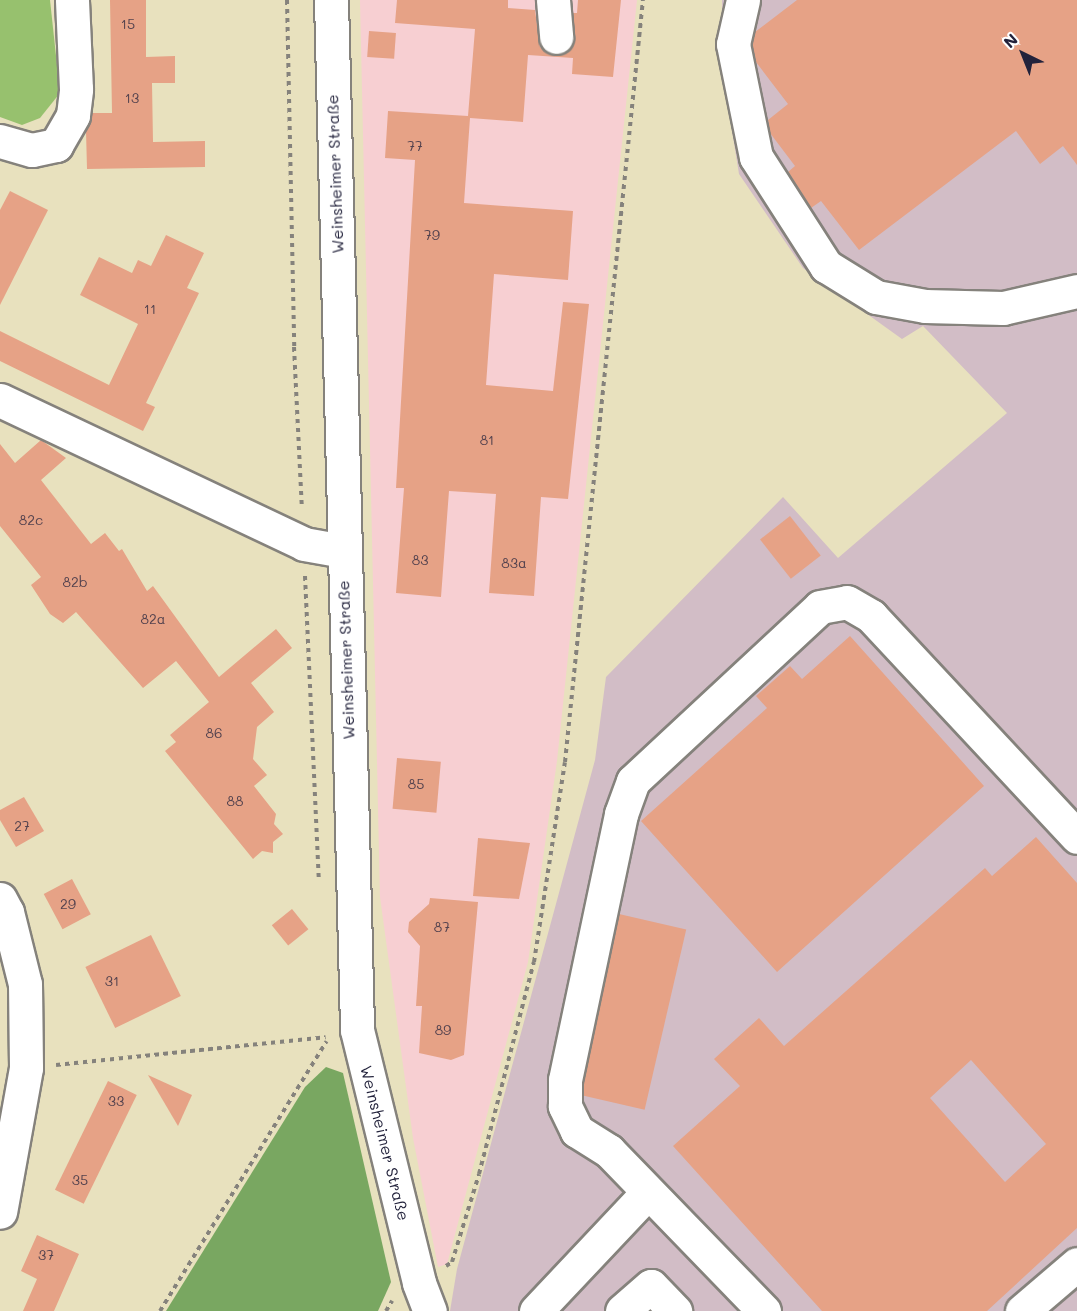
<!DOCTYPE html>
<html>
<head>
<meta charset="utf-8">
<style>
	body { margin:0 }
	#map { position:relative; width:1077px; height:1311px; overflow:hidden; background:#e8e1be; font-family:Mali,sans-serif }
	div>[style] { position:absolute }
	.built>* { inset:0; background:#f7cfd2 }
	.industrial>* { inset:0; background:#d2bdc6 }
	.green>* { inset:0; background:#97c16e }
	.forest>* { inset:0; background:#79a761 }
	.building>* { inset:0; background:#e6a286; transform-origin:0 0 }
	.path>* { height:4px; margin-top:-2px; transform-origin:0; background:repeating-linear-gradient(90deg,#85827c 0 4.5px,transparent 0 9px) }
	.roads { filter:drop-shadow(2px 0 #85827c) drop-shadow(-2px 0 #85827c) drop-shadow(0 2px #85827c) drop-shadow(0 -2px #85827c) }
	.minor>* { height:33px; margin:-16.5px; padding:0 16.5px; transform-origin:16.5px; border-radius:16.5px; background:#fff }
	.major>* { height:33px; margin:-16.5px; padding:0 16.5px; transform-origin:16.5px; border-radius:16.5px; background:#fff }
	span { translate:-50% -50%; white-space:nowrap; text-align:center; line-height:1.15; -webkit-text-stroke:4.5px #fff; paint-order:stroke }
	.number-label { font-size:14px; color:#53424e }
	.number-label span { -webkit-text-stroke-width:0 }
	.street-label { font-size:16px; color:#22223b }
	.north { position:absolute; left:993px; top:24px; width:60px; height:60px; -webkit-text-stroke:4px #fff; paint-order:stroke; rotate:317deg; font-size:16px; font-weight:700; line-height:24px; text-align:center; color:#22223b }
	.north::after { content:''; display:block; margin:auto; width:21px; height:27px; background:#22223b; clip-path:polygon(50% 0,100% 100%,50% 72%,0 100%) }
</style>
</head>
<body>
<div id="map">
	<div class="built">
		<div style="clip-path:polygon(360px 0,637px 0,557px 761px,528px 962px,447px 1264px,438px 1267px,413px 1138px,380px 897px)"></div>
	</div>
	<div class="industrial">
		<div style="clip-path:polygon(722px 0,1077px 0,1077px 1311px,450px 1311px,457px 1269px,595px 760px,606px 677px,783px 497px,838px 558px,1007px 413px,923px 326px,902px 339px,803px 268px,739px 174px,723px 75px)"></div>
	</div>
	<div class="green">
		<div style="clip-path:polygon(0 0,50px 0,60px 93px,40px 118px,22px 125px,0 117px)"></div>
	</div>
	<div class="forest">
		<div style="clip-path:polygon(326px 1067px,343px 1073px,391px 1282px,378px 1311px,166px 1311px,305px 1087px)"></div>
	</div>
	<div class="building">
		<div style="clip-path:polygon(110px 0,146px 0,146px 57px,175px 56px,175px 83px,152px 83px,153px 142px,205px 141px,205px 167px,87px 169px,86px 131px,92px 113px,112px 113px)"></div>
		<div style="clip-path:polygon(397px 0,508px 0,508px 8px,535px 10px,540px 47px,557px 56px,573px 44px,573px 13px,577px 13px,578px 0,621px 0,613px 77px,572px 74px,573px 58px,528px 55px,523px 122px,470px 118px,464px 203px,573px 211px,568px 280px,494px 274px,486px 385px,553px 391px,563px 302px,589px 304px,568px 499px,541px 497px,534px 596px,489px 593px,496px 494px,449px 491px,441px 597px,396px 593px,404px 488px,396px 488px,415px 160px,385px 158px,388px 111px,468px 116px,475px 29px,395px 23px)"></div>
		<div style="clip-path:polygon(797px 0,1077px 0,1077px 165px,1063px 146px,1040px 164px,1016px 131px,859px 250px,821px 201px,811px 208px,788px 172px,795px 166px,770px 133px,768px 120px,788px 104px,756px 62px,752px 44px,755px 32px)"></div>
		<div style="left:369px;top:31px;width:27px;height:26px;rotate:4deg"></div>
		<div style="clip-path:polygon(10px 191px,48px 210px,0 305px,0 210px)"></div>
		<div style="clip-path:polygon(166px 235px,204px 253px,187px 288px,199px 293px,146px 403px,155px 407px,143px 431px,0 361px,0 331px,109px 385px,138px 324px,80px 295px,99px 257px,132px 273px,138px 260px,151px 266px)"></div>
		<div style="clip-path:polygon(41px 440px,66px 458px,41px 480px,91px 544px,105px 533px,119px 551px,122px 549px,147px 591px,153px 586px,219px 677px,276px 629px,292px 648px,251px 683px,274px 712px,257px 727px,253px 759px,267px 775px,254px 786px,276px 814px,274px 824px,283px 834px,273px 842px,273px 853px,262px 851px,253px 859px,165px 751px,176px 742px,170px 735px,209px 702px,176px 661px,143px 688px,76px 612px,63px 623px,50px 614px,31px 585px,41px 577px,0 526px,0 444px,15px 463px)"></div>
		<div style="left:790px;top:516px;width:50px;height:38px;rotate:52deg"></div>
		<div style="clip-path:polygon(850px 636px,984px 786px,777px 972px,641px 821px,767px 708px,756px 696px,790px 666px,802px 679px)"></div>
		<div style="left:397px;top:758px;width:44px;height:51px;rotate:5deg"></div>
		<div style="clip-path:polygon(24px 797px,44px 831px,16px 847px,0 820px,0 810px)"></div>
		<div style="clip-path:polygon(evenodd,1036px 837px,1077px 883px,1077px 1228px,987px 1311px,822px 1311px,673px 1146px,740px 1086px,714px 1059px,759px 1018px,784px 1046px,985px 868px,992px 876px,1036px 837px,971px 1060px,1046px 1144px,1005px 1182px,930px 1098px,971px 1060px)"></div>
		<div style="clip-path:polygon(478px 838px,530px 843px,519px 899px,473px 896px)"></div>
		<div style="left:72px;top:879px;width:40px;height:32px;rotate:62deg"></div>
		<div style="clip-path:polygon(430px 898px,478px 902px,464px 1055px,451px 1060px,419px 1053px,422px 1006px,416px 1006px,420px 946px,408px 932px,409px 922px,429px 904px)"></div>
		<div style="left:292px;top:909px;width:26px;height:26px;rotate:51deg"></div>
		<div style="left:619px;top:914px;width:69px;height:185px;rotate:13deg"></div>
		<div style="left:151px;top:935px;width:68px;height:73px;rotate:64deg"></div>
		<div style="clip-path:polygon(148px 1075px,192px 1095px,178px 1126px)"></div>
		<div style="left:108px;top:1081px;width:32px;height:121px;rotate:26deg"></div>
		<div style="clip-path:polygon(37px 1235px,79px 1254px,54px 1311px,23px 1311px,37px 1279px,21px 1271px)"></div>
	</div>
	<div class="path">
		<div style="left:287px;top:0;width:347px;rotate:88.8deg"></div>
		<div style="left:294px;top:347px;width:162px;rotate:87.2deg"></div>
		<div style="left:305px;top:576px;width:305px;rotate:87.4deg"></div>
		<div style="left:56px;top:1065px;width:271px;rotate:-5.9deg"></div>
		<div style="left:446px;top:1266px;width:7px;rotate:-34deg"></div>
		<div style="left:452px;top:1262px;width:92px;rotate:-72.9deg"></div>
		<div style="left:479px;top:1174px;width:219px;rotate:-75.5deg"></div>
		<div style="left:534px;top:962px;width:202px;rotate:-81.2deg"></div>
		<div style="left:565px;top:762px;width:766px;rotate:-84.16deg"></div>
		<div style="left:160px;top:1311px;width:317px;rotate:-58.3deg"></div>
		<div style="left:386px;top:1311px;width:12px;rotate:-59deg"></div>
	</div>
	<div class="roads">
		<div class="minor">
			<div style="left:553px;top:0;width:37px;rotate:85deg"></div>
			<div style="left:743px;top:0;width:45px;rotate:102.8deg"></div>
			<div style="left:733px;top:44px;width:115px;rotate:78.5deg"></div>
			<div style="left:756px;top:157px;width:130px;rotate:57.3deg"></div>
			<div style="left:826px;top:266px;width:59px;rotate:31.8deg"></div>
			<div style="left:876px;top:297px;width:50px;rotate:10.4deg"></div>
			<div style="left:925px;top:306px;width:78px;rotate:1.5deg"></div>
			<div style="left:1003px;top:308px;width:76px;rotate:-12.9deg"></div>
			<div style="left:0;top:141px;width:33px;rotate:16deg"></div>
			<div style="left:32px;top:150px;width:25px;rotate:-12deg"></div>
			<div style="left:56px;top:145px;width:34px;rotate:-60deg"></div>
			<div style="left:73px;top:115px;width:26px;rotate:-83deg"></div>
			<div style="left:76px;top:89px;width:89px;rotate:-92.6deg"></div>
			<div style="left:0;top:400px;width:336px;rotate:25.3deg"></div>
			<div style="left:304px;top:544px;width:40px;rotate:10deg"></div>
			<div style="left:0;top:899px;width:15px;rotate:62deg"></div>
			<div style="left:7px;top:912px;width:74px;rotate:76deg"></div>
			<div style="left:25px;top:984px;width:84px;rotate:89.3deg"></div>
			<div style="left:26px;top:1068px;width:146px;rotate:100.2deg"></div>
			<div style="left:536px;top:1311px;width:163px;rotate:-46.7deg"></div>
			<div style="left:622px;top:1311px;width:38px;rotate:-41deg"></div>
			<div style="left:651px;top:1286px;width:35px;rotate:46deg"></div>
			<div style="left:764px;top:1311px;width:223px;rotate:-134.1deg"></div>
			<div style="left:609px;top:1151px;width:38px;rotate:-148deg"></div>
			<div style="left:577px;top:1131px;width:28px;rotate:-116deg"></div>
			<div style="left:565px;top:1106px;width:26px;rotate:-90deg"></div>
			<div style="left:565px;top:1080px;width:272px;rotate:-78.1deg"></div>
			<div style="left:621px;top:814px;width:35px;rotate:-70deg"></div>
			<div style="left:633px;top:781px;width:255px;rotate:-42.9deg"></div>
			<div style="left:820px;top:607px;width:27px;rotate:-10deg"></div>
			<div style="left:847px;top:602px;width:28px;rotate:30deg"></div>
			<div style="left:871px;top:616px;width:302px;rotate:47deg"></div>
			<div style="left:1022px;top:1311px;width:72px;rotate:-40.5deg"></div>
		</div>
		<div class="major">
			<div style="left:331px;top:0;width:1030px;rotate:88.55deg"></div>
			<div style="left:357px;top:1030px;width:260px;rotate:76.2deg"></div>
			<div style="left:419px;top:1283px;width:30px;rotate:69deg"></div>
		</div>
	</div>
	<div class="number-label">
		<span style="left:128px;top:24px">15</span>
		<span style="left:132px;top:98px">13</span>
		<span style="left:415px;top:146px">77</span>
		<span style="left:432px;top:235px">79</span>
		<span style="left:150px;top:309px">11</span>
		<span style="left:487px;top:440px">81</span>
		<span style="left:31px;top:520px">82c</span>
		<span style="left:420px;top:560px">83</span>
		<span style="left:514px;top:563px">83a</span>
		<span style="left:75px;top:582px">82b</span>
		<span style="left:153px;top:619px">82a</span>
		<span style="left:214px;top:733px">86</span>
		<span style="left:416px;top:784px">85</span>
		<span style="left:235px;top:801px">88</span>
		<span style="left:22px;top:826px">27</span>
		<span style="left:68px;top:904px">29</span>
		<span style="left:442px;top:927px">87</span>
		<span style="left:112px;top:981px">31</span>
		<span style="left:443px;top:1030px">89</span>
		<span style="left:116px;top:1101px">33</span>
		<span style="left:80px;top:1180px">35</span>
		<span style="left:46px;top:1255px">37</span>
	</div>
	<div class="street-label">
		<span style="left:335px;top:174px;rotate:-92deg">Weinsheimer Straße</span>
		<span style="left:346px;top:660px;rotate:-92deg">Weinsheimer Straße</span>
		<span style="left:385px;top:1143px;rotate:76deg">Weinsheimer Straße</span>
	</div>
	<div class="north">N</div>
</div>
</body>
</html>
